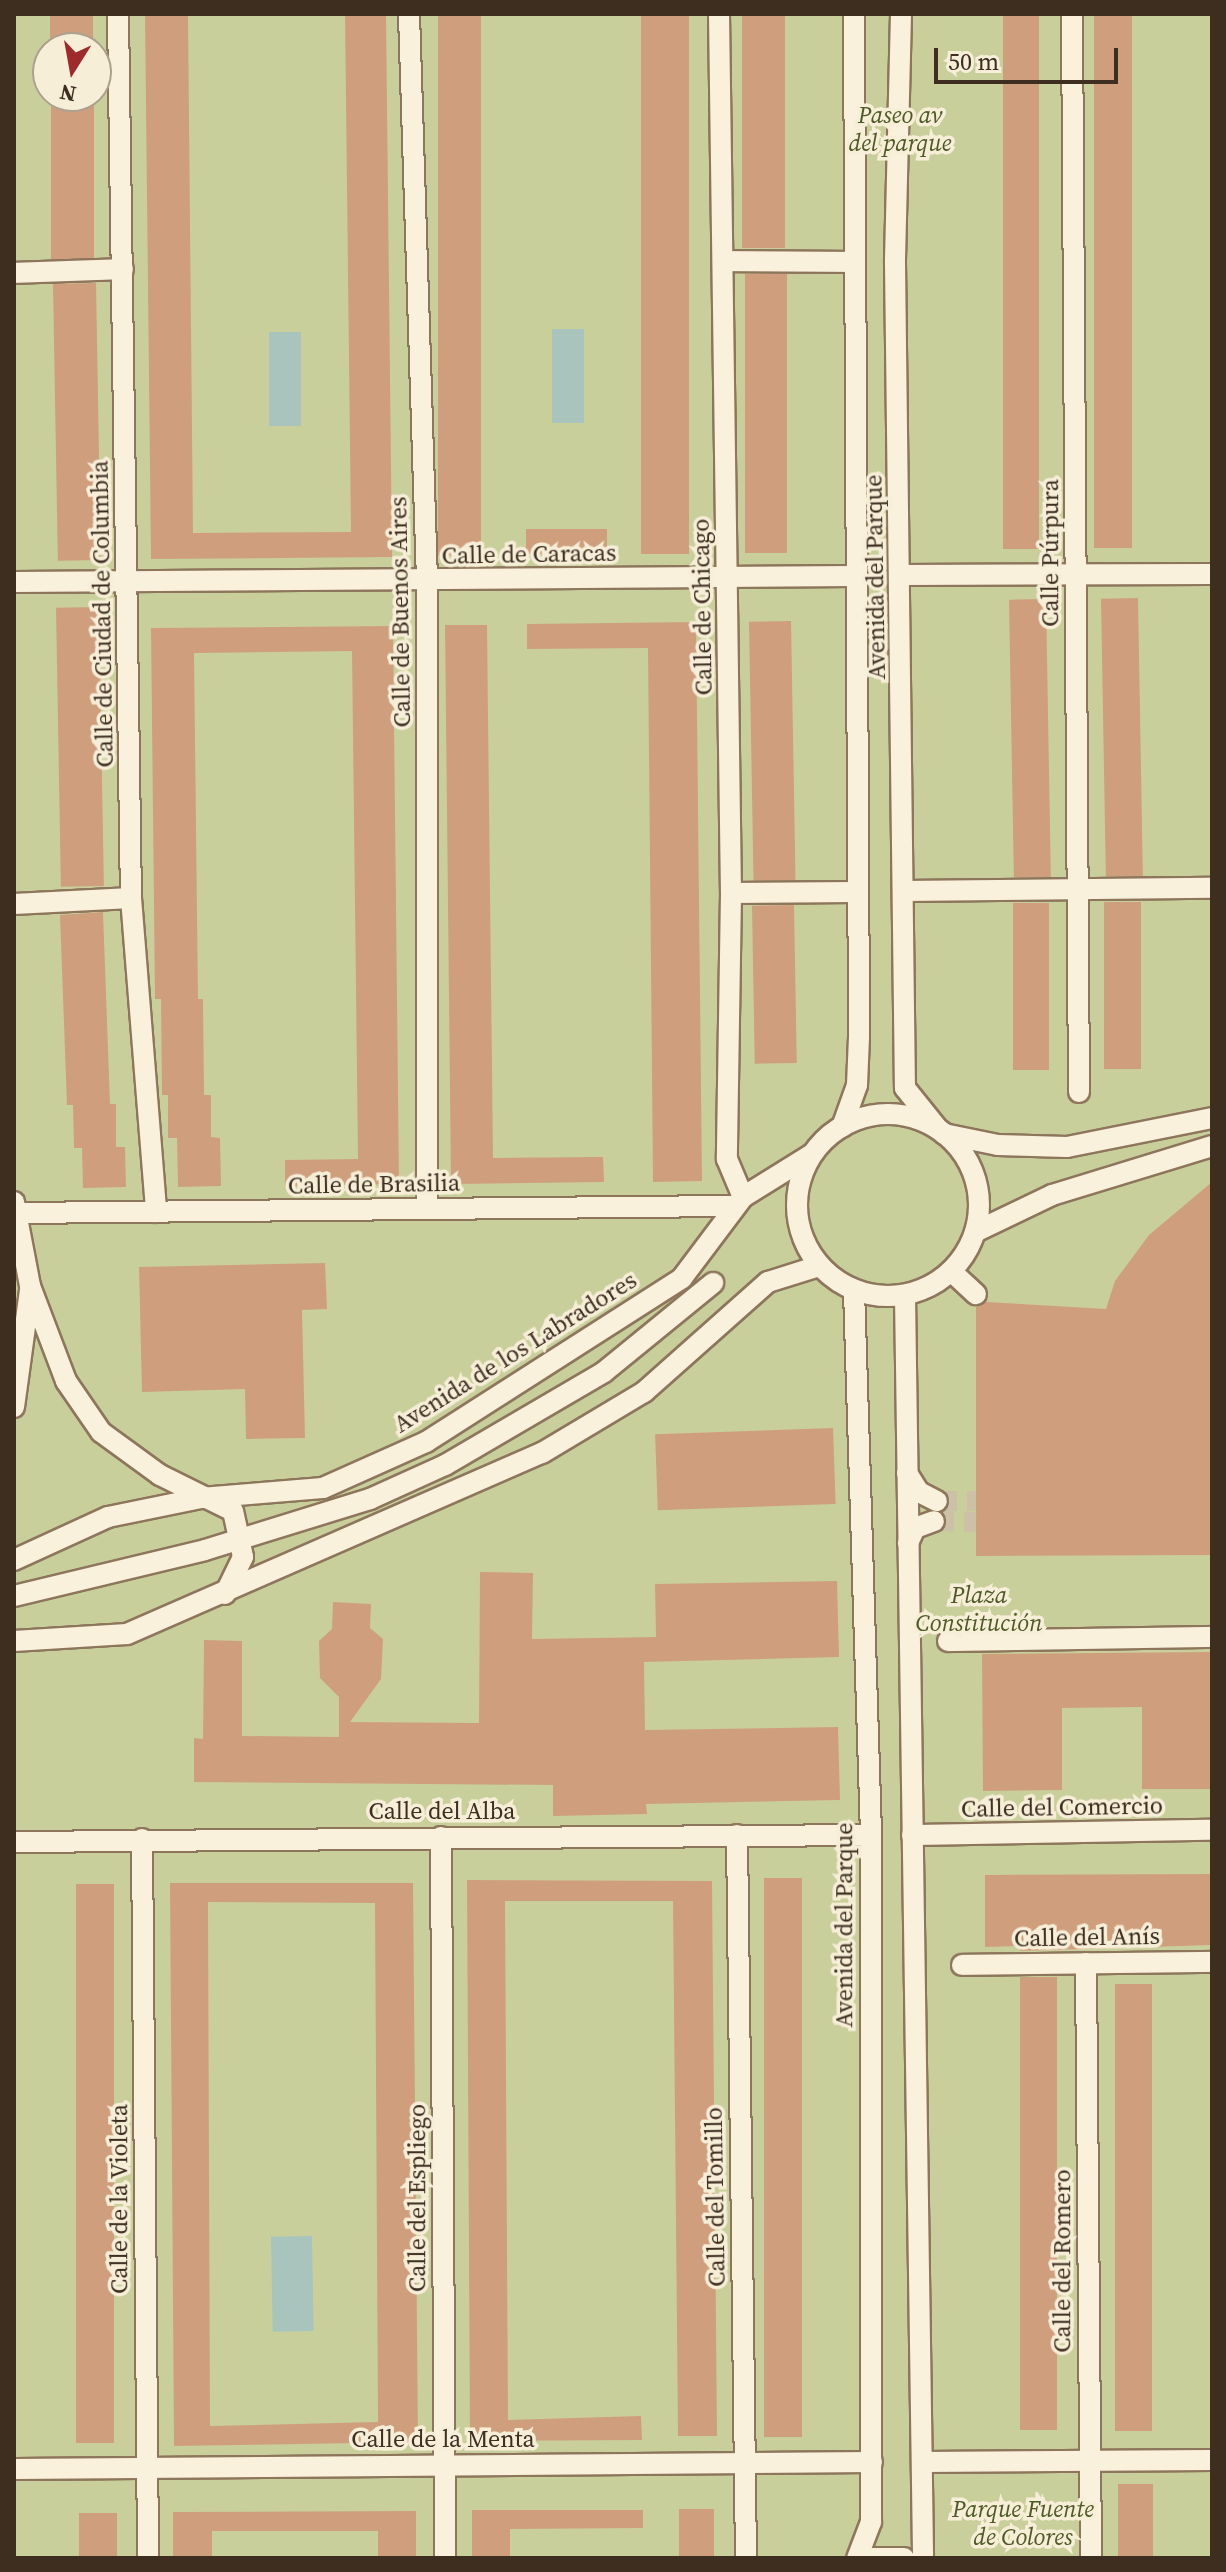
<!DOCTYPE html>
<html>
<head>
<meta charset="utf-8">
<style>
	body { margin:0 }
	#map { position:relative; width:1226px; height:2572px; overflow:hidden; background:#f0e4c8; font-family:"Source Serif 4",serif }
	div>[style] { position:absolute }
	.green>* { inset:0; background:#c9cf9b }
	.water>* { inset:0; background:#a9c4bc; transform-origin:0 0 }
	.building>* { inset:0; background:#cf9f7d; transform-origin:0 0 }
	.street-tunnel>* { height:20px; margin-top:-10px; transform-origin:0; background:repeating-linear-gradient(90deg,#ccc0a6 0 20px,transparent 0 30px) }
	.roads { filter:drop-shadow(2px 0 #8d765c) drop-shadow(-2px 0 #8d765c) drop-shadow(0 2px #8d765c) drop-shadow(0 -2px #8d765c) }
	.street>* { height:20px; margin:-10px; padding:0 10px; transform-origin:10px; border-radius:10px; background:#faf1dc }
	.street>.ring { margin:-10px; padding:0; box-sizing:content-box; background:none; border:20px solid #faf1dc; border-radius:50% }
	span { translate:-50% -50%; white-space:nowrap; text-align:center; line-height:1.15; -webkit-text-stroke:7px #f7eed8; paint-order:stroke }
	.park-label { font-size:24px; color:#4d5a26; font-style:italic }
	.street-label { font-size:24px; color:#3d2e20 }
	.frame { position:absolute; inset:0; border:16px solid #3d2e20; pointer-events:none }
	.north { position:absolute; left:32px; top:32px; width:80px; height:80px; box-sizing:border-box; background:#f7eed8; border:2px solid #ada18e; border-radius:50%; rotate:191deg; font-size:22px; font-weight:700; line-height:32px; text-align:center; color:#3d2e20 }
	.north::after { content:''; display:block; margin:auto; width:28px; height:36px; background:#9e2a2b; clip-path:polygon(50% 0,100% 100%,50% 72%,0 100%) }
	.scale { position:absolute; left:934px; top:48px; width:184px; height:36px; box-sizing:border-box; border:4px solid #3d2e20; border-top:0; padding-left:10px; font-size:24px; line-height:28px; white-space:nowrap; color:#3d2e20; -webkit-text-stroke:6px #f7eed8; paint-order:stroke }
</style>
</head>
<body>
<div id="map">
	<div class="green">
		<div style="clip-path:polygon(evenodd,14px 14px,1212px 14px,1212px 2558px,14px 2558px,14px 14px,48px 48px,96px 48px,96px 96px,48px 96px,48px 48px)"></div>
	</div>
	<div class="water">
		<div style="left:552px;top:329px;width:32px;height:94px"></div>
		<div style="left:269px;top:332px;width:32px;height:94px"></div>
		<div style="left:312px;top:2236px;width:95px;height:41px;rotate:89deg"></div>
	</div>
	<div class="building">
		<div style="left:50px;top:14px;width:43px;height:34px"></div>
		<div style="clip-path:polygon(145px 14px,188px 14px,193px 533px,351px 532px,345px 14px,386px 14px,392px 557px,151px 559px)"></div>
		<div style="left:438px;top:14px;width:43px;height:542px"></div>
		<div style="left:641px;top:14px;width:48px;height:540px"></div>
		<div style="left:742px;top:14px;width:43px;height:234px"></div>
		<div style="left:1003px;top:14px;width:36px;height:535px"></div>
		<div style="left:1094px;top:14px;width:38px;height:534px"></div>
		<div style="left:51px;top:96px;width:43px;height:163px"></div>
		<div style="left:745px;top:274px;width:42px;height:279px"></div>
		<div style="left:96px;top:283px;width:277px;height:43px;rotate:89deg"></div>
		<div style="left:607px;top:529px;width:25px;height:81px;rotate:90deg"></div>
		<div style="left:1138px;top:598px;width:278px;height:37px;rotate:89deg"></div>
		<div style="left:1046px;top:599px;width:278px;height:37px;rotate:89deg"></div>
		<div style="left:99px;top:607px;width:279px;height:43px;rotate:89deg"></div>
		<div style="left:791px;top:621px;width:259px;height:42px;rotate:89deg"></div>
		<div style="clip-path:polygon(696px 622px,702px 1181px,653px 1182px,648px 648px,527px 649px,527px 624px)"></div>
		<div style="clip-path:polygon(445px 625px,487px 625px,493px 1158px,603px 1157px,604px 1182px,451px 1184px)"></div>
		<div style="clip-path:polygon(393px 626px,399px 1184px,285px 1186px,285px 1160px,358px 1159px,352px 651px,194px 653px,198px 999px,203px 999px,204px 1095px,211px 1095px,211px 1137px,220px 1138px,221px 1186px,178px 1187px,177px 1138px,168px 1138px,168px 1095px,162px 1095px,161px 999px,155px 999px,151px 628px)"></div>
		<div style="left:1104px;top:902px;width:37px;height:167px"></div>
		<div style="left:1013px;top:903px;width:36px;height:167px"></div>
		<div style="left:794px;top:905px;width:158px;height:42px;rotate:89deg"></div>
		<div style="clip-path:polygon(103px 912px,110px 1104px,116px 1104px,116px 1147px,125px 1147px,126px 1187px,83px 1188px,82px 1148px,74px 1148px,73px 1105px,67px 1105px,60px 915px)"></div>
		<div style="clip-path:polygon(1212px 1182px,1212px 1555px,976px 1556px,976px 1307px,986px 1302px,1106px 1309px,1115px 1281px,1149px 1235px)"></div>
		<div style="clip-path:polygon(325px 1263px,327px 1309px,302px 1310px,305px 1438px,246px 1439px,245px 1389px,142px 1392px,139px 1267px)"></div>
		<div style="left:833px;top:1428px;width:76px;height:178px;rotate:88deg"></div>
		<div style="clip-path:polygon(480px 1572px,533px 1573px,532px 1639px,656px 1637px,655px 1584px,837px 1581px,839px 1657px,644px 1662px,645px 1730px,838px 1727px,840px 1800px,646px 1804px,647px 1814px,553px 1816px,553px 1785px,194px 1782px,194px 1738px,203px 1739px,204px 1640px,242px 1641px,242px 1736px,339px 1737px,339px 1697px,320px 1678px,319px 1641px,332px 1629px,333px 1602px,371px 1604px,370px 1628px,383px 1639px,381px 1679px,350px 1722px,479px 1723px)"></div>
		<div style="clip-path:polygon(1212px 1652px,1212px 1789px,1142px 1789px,1142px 1707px,1062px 1708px,1062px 1790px,983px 1791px,982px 1654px)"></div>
		<div style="clip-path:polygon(1212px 1874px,1212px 1945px,1020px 1951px,1020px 1946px,985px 1947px,985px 1875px)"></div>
		<div style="left:764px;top:1878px;width:38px;height:559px"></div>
		<div style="clip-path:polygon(467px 1880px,712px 1881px,717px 2436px,678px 2436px,673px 1901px,505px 1901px,508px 2420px,641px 2416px,642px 2440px,470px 2441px)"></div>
		<div style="clip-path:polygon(evenodd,170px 1883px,413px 1883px,418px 2442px,174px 2446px,170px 1883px,208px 1902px,375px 1903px,378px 2422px,210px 2426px,208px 1902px)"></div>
		<div style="left:76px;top:1884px;width:38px;height:559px"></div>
		<div style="left:1020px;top:1977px;width:37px;height:453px"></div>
		<div style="left:1115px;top:1984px;width:37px;height:447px"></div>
		<div style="left:1118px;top:2484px;width:35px;height:74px"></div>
		<div style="left:679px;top:2509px;width:35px;height:49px"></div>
		<div style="clip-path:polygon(472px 2510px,643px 2510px,643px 2528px,510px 2529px,510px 2558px,472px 2558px)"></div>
		<div style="clip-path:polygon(416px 2511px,416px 2558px,378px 2558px,378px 2531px,212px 2531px,212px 2558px,173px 2558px,173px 2512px)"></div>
		<div style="left:79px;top:2513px;width:38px;height:45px"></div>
	</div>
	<div class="street-tunnel">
		<div style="left:937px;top:1501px;width:39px"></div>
		<div style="left:934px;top:1521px;width:42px;rotate:1.4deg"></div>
	</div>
	<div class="roads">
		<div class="street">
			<div style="left:118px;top:14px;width:884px;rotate:89.16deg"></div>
			<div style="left:131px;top:898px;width:315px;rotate:85.4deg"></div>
			<div style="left:409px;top:14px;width:568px;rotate:88.18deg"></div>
			<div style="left:427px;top:582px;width:627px;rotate:90deg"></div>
			<div style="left:719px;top:14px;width:879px;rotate:89.22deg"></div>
			<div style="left:731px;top:893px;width:266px;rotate:90.9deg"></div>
			<div style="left:727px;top:1159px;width:41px;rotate:67.2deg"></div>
			<div style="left:901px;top:14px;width:249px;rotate:91.4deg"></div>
			<div style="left:895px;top:263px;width:825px;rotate:89.31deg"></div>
			<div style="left:905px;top:1088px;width:53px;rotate:51.2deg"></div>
			<div style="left:1072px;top:14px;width:1078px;rotate:89.63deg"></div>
			<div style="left:723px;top:261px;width:128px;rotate:0.4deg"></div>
			<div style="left:14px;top:273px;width:109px;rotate:-2.1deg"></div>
			<div style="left:902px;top:575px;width:310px;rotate:-0.2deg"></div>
			<div style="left:14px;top:582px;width:840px;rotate:-0.41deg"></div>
			<div style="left:904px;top:891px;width:308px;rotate:-0.6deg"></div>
			<div style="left:731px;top:893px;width:124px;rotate:-0.5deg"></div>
			<div style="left:14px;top:904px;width:117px;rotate:-2.9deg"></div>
			<div class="ring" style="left:797px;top:1114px;width:162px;height:162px"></div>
			<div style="left:842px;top:1127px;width:45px;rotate:-70.3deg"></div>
			<div style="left:857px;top:1085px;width:48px;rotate:-87.6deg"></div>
			<div style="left:859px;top:1037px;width:1023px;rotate:-90.28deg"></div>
			<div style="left:944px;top:1134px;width:55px;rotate:11.5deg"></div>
			<div style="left:998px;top:1145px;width:69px;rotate:1.7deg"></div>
			<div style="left:1067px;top:1147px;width:148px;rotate:-11.3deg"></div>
			<div style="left:14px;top:1202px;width:86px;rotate:79.2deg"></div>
			<div style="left:30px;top:1286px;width:102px;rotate:69.2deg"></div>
			<div style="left:66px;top:1381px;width:62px;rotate:55.5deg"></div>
			<div style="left:101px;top:1432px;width:73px;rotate:36.1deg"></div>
			<div style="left:160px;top:1475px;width:81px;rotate:26.3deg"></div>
			<div style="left:233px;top:1511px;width:47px;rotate:77.7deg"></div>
			<div style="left:243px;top:1557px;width:41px;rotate:115.9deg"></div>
			<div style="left:15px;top:1213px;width:718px;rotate:-0.56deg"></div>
			<div style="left:975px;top:1232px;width:85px;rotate:-25.7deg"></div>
			<div style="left:1052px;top:1195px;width:167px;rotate:-17deg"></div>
			<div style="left:951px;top:1271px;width:34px;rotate:43deg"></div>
			<div style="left:854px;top:1290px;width:545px;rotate:88.21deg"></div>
			<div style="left:871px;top:1835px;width:687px;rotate:90deg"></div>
			<div style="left:871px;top:2522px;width:39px;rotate:111deg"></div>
			<div style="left:905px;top:1295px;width:1263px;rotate:89.18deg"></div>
			<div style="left:14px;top:1407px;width:118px;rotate:-82.2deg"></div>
			<div style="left:907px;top:1473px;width:22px;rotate:58deg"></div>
			<div style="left:919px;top:1492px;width:20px;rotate:27deg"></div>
			<div style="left:908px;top:1543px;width:17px;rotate:-65deg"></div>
			<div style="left:915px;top:1528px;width:20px;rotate:-20deg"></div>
			<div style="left:14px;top:1560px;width:103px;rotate:-24.6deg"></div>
			<div style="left:108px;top:1517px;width:95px;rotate:-11.5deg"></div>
			<div style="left:201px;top:1498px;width:122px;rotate:-4.7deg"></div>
			<div style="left:323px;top:1488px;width:113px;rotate:-24.1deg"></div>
			<div style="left:426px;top:1442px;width:304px;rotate:-32.6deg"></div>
			<div style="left:682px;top:1278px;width:101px;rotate:-53deg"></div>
			<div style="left:743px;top:1197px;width:81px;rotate:-31.9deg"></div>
			<div style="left:14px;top:1596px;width:196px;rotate:-13.5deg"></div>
			<div style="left:205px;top:1550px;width:173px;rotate:-17.2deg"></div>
			<div style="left:370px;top:1499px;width:82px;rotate:-24.4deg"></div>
			<div style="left:445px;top:1465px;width:184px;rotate:-30.3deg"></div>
			<div style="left:604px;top:1372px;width:141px;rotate:-39.2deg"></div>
			<div style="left:14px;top:1641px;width:113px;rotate:-3.5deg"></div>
			<div style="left:127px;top:1634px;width:453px;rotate:-23.6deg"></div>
			<div style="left:542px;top:1453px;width:119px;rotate:-30.9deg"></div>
			<div style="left:644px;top:1392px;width:166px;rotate:-41.6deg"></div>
			<div style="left:768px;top:1282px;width:53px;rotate:-17.4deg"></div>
			<div style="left:948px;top:1641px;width:264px;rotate:-0.9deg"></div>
			<div style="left:737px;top:1835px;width:723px;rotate:89.29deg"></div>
			<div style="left:912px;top:1835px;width:300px;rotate:-1deg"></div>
			<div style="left:441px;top:1837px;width:721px;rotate:89.68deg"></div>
			<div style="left:142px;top:1839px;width:719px;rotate:89.52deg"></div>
			<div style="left:14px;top:1842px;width:857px;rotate:-0.47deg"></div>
			<div style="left:1086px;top:1963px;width:595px;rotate:89.52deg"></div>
			<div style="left:962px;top:1965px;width:250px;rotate:-0.7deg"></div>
			<div style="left:923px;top:2462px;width:289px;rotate:-0.4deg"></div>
			<div style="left:14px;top:2469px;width:858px;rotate:-0.47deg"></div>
			<div style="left:859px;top:2558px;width:45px"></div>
		</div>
	</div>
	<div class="park-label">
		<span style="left:900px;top:129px">Paseo av<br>del parque</span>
		<span style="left:979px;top:1609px">Plaza<br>Constitución</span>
		<span style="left:1023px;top:2523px">Parque Fuente<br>de Colores</span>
	</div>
	<div class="street-label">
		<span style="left:1050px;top:553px;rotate:-90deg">Calle Púrpura</span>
		<span style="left:529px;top:554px;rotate:-1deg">Calle de Caracas</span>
		<span style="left:875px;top:577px;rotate:-91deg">Avenida del Parque</span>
		<span style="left:702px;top:607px;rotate:-91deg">Calle de Chicago</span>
		<span style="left:400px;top:612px;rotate:-91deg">Calle de Buenos Aires</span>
		<span style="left:102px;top:614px;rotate:-91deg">Calle de Ciudad de Columbia</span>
		<span style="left:374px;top:1184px;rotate:-1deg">Calle de Brasilia</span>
		<span style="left:515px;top:1352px;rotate:-32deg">Avenida de los Labradores</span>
		<span style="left:1062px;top:1807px;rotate:-1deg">Calle del Comercio</span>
		<span style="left:442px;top:1811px">Calle del Alba</span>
		<span style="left:844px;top:1925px;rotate:-90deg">Avenida del Parque</span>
		<span style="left:1087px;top:1937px;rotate:-1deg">Calle del Anís</span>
		<span style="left:715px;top:2197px;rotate:-91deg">Calle del Tomillo</span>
		<span style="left:417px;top:2198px;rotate:-90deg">Calle del Espliego</span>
		<span style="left:119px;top:2199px;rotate:-90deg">Calle de la Violeta</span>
		<span style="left:1062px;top:2261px;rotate:-90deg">Calle del Romero</span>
		<span style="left:443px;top:2439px">Calle de la Menta</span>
	</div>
	<div class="frame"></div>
	<div class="north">N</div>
	<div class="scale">50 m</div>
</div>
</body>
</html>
